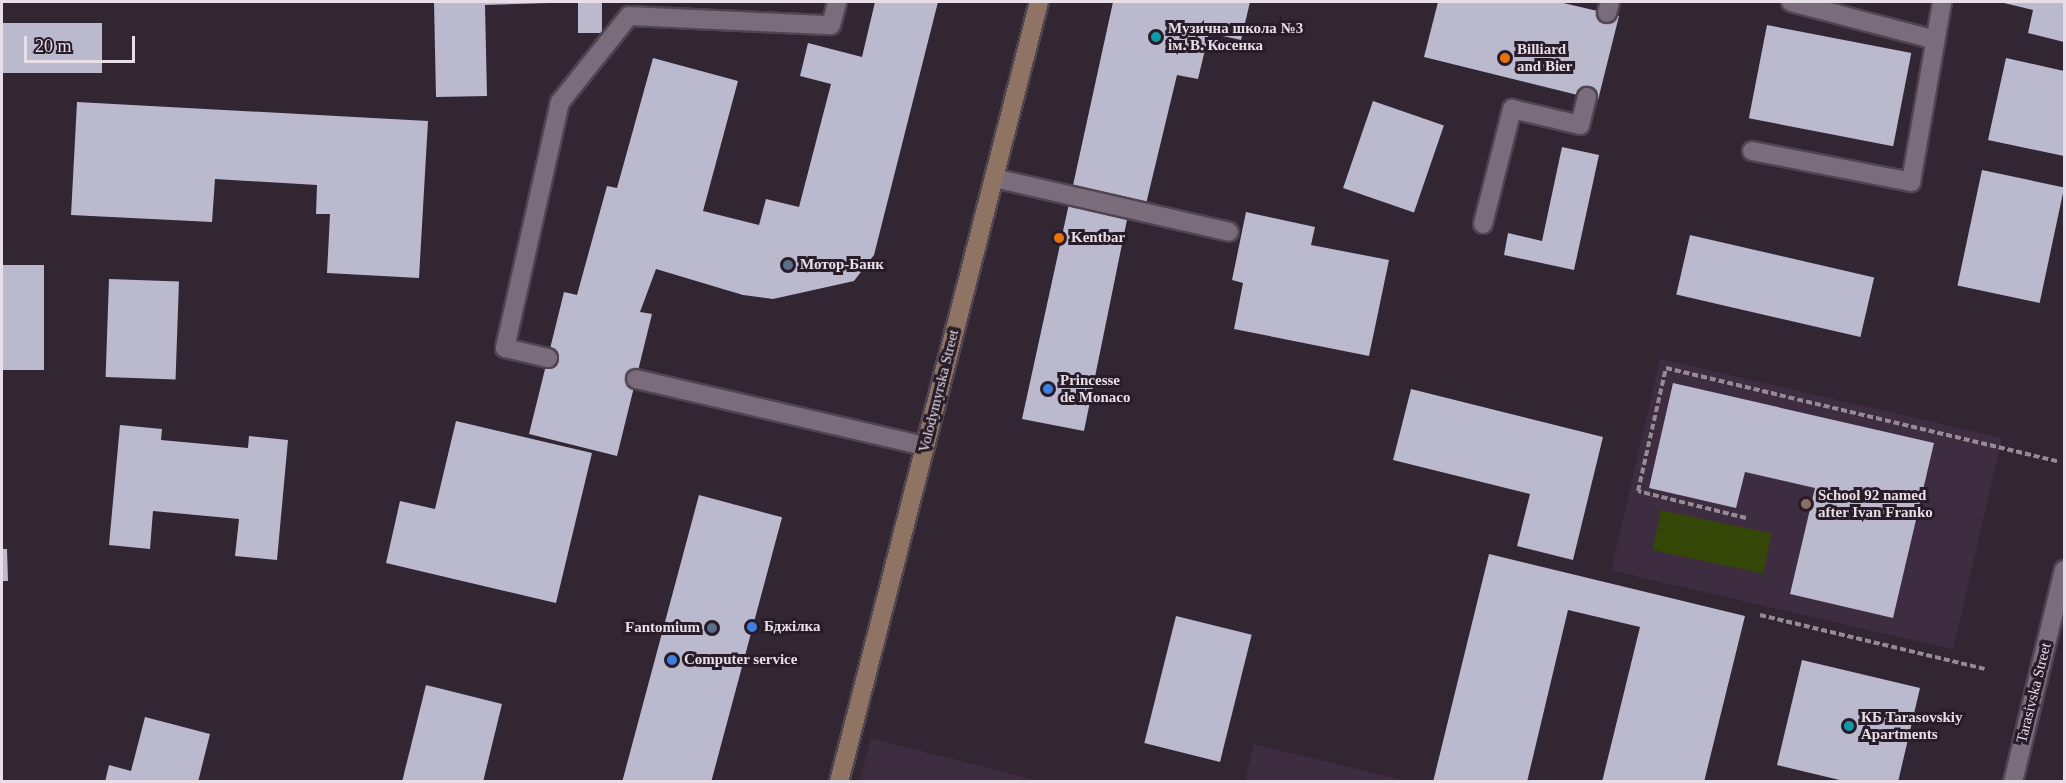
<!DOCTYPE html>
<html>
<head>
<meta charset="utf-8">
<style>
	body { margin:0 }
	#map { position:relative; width:2066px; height:783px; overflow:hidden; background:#322633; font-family:"Times New Roman",serif }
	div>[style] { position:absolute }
	.built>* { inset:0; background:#3e2d40; transform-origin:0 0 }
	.green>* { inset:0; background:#354707; transform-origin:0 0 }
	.building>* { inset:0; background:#bab9ce; transform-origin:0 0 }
	.path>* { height:4px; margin-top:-2px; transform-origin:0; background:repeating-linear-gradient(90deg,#958b95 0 6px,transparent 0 9px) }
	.roads { filter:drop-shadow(2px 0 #4f4450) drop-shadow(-2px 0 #4f4450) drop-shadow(0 2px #4f4450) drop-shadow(0 -2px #4f4450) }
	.lane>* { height:18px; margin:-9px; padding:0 9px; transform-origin:9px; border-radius:9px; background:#7b6c7c }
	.street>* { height:18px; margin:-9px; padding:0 9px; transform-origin:9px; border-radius:9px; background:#7b6c7c }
	.secondary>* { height:18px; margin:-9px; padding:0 9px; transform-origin:9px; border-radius:9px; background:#8f7463 }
	.dots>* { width:16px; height:16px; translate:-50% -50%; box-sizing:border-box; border:3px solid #281c29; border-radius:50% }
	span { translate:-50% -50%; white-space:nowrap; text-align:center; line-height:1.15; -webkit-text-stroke:6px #281c29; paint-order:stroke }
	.poi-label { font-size:15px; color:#e7dee7; font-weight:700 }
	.left { translate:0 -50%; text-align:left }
	.right { translate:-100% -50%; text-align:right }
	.street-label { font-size:15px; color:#e7dee7 }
	.frame { position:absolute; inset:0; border:3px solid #e7dee7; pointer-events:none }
	.scale { position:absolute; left:24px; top:36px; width:111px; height:27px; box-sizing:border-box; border:3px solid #e7dee7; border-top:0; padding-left:8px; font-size:18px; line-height:21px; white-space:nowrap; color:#e7dee7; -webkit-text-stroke:4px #281c29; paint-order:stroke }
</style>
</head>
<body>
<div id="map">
	<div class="built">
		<div style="left:1660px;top:359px;width:351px;height:217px;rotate:13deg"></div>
		<div style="clip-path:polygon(871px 738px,1037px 781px,860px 781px)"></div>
		<div style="clip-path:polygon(1254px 744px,1406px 781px,1245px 781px)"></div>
	</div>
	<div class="green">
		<div style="left:1661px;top:510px;width:113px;height:41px;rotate:12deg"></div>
	</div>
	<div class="building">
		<div style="clip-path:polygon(434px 2px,549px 2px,549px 3px,485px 5px,487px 96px,436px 97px)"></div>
		<div style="left:578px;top:2px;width:24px;height:31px"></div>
		<div style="clip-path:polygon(875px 2px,938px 2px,874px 255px,854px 281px,773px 299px,743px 295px,656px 269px,640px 312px,652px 314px,617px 456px,529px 434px,564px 292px,577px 295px,607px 186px,617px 188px,653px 58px,738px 81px,703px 211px,759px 225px,766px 199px,799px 207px,831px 84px,800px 76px,808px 43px,862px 57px)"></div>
		<div style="clip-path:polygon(1113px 2px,1250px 2px,1241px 40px,1209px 33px,1198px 79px,1177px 75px,1146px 204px,1131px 200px,1084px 431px,1022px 419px)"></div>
		<div style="clip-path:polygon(1438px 2px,1559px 2px,1619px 16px,1598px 100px,1424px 57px)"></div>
		<div style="clip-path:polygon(2000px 2px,2064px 2px,2064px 42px,2028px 33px,2033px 10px)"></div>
		<div style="left:2px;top:23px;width:100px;height:50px"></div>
		<div style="left:1767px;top:25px;width:147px;height:95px;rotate:11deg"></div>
		<div style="clip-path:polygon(2006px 58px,2064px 71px,2064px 156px,1988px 140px)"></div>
		<div style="left:1373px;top:101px;width:75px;height:92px;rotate:19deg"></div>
		<div style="clip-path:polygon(77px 102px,428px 121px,419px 278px,327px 273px,330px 214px,316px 214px,317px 185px,215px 179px,212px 222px,71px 215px)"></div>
		<div style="clip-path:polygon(1562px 147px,1599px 155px,1574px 270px,1504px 255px,1508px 233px,1542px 241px)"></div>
		<div style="left:1982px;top:170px;width:84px;height:118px;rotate:12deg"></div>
		<div style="clip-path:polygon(1246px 212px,1315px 227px,1311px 245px,1389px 260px,1369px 356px,1234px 329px,1243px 283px,1232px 280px)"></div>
		<div style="left:1690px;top:235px;width:189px;height:61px;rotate:13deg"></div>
		<div style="left:2px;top:265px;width:42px;height:105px"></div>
		<div style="left:109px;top:279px;width:70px;height:98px;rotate:2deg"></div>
		<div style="clip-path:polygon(1673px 383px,1934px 443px,1893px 618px,1790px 594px,1815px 488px,1745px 472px,1736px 508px,1649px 488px)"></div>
		<div style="clip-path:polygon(1411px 389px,1603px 437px,1573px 560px,1517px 546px,1530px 494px,1393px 460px)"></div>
		<div style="clip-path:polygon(456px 421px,592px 453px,556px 603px,386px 563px,400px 501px,435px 509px)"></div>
		<div style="clip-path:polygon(120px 425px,162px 429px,161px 440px,248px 448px,249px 436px,288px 440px,277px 560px,235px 556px,239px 519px,153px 511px,150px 549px,109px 545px)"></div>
		<div style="left:699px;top:495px;width:86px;height:296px;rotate:15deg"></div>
		<div style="clip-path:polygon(2px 549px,7px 549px,8px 581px,2px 581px)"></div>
		<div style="clip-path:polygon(1489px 554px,1745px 616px,1704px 782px,1602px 782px,1640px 627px,1568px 610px,1527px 782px,1433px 782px)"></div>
		<div style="left:1176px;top:616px;width:78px;height:131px;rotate:14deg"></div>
		<div style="clip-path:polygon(1802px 660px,1920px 688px,1898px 782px,1848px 782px,1777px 765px)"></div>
		<div style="clip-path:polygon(426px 685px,502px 704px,483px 782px,402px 782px)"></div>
		<div style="clip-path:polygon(145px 717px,210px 734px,198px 782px,105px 782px,109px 765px,131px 771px)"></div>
	</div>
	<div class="path">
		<div style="left:1746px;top:518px;width:111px;rotate:-166deg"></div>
		<div style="left:1638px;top:491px;width:126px;rotate:-77.2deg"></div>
		<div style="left:1666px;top:368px;width:402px;rotate:13.4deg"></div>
		<div style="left:1760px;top:615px;width:231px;rotate:13.5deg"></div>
	</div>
	<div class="roads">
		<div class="lane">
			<div style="left:1791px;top:2px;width:146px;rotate:14.7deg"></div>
			<div style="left:1607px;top:13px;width:11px;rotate:-75deg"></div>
			<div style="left:1752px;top:151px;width:162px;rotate:11deg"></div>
			<div style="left:1911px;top:182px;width:183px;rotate:-80.2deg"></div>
			<div style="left:994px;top:178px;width:241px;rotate:12.9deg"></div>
			<div style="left:1483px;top:224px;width:119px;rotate:-75.8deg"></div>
			<div style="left:1512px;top:109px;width:70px;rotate:13.2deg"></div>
			<div style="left:1580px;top:125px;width:29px;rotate:-76deg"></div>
			<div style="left:548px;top:358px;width:44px;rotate:-166.9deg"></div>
			<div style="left:505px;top:348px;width:252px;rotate:-77.4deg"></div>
			<div style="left:560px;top:102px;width:110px;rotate:-51.3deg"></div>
			<div style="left:629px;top:16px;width:202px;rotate:2.6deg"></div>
			<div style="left:831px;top:25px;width:24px;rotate:-75deg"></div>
			<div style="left:636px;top:379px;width:297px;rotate:13.1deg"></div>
		</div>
		<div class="street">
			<div style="left:2013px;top:782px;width:218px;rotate:-76.5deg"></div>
		</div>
		<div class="secondary">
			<div style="left:839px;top:782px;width:805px;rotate:-75.62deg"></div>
		</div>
	</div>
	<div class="dots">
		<div style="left:1156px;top:37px;background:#0f9aa8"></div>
		<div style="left:1505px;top:58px;background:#e8710a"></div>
		<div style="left:1059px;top:238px;background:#e8710a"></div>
		<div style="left:788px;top:265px;background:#5c6f8a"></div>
		<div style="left:1048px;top:389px;background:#3f7fe0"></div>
		<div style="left:1806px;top:504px;background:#8d6e63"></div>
		<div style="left:752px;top:627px;background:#3f7fe0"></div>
		<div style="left:712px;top:628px;background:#5c6f8a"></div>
		<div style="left:672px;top:660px;background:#3f7fe0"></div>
		<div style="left:1849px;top:726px;background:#0f9aa8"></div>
	</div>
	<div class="poi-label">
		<span class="left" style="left:1168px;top:37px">Музична школа №3<br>ім. В. Косенка</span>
		<span class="left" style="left:1517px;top:58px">Billiard<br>and Bier</span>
		<span class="left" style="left:1071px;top:238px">Kentbar</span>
		<span class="left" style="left:800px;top:265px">Мотор-Банк</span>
		<span class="left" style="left:1060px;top:389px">Princesse<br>de Monaco</span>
		<span class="left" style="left:1818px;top:504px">School 92 named<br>after Ivan Franko</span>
		<span class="left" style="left:764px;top:627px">Бджілка</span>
		<span class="right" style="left:700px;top:628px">Fantomium</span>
		<span class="left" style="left:684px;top:660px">Computer service</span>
		<span class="left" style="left:1861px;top:726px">КБ Tarasovskiy<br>Apartments</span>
	</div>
	<div class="street-label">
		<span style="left:939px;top:391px;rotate:-76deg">Volodymyrska Street</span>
		<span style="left:2034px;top:693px;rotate:-76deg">Tarasivska Street</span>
	</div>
	<div class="frame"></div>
	<div class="scale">20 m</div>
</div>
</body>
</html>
